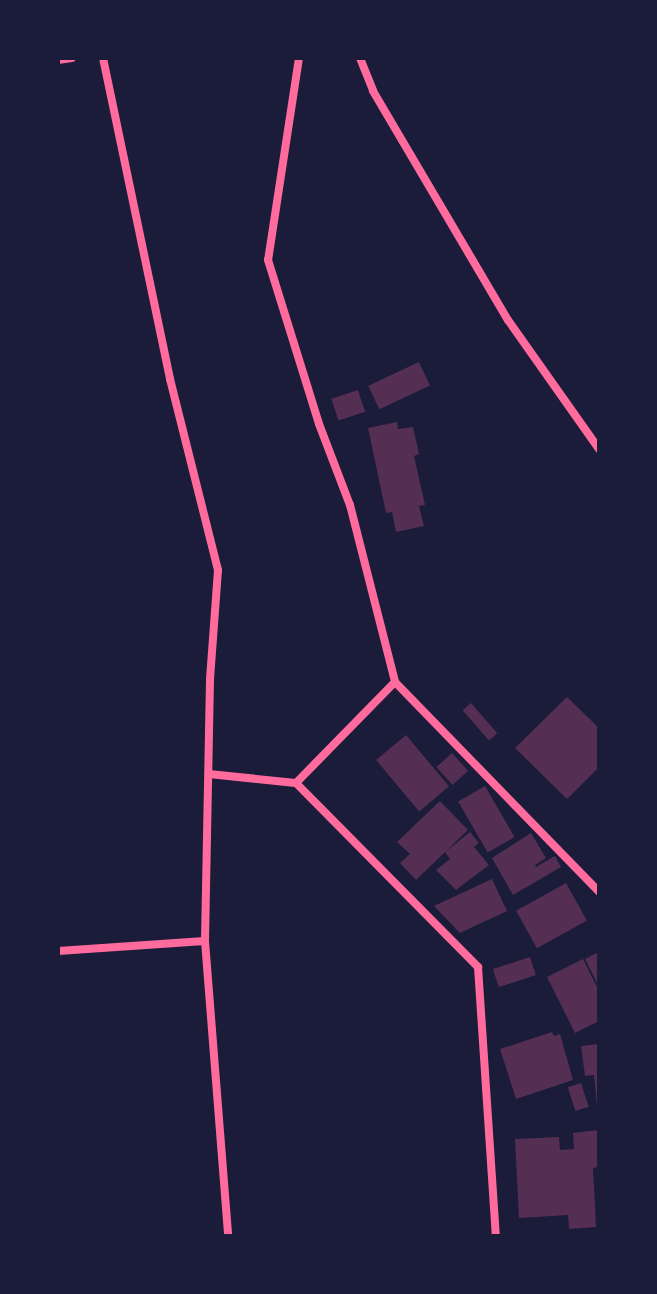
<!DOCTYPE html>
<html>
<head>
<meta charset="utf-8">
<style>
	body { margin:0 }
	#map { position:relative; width:657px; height:1294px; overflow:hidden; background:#1b1b3a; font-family:Karla,sans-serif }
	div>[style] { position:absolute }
	.building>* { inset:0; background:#542f53; transform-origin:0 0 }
	.minor>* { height:8px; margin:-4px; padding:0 4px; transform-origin:4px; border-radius:4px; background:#ff6b9d }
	span { translate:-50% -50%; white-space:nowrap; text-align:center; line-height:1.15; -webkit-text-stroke:6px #1b1b3a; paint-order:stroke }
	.frame { position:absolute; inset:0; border:60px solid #1b1b3a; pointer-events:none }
</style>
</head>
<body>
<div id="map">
	<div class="building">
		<div style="left:419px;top:362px;width:26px;height:56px;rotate:65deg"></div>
		<div style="left:358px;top:390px;width:23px;height:28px;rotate:72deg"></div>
		<div style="clip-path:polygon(397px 422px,398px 429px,413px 427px,419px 454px,414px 456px,425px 505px,419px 506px,424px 526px,396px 532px,392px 512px,386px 513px,368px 428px)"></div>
		<div style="clip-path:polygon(567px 697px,599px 728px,599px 767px,567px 799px,515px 748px)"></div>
		<div style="left:471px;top:703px;width:40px;height:11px;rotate:49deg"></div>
		<div style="left:406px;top:735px;width:67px;height:39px;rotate:50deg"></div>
		<div style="left:452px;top:753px;width:24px;height:21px;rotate:48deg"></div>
		<div style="left:485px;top:786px;width:59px;height:31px;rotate:60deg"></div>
		<div style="clip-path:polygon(440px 801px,468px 830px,416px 880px,400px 863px,410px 854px,397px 842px)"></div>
		<div style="clip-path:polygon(470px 832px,479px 843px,474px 847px,489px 865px,456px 890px,436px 870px,450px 859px,445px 852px)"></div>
		<div style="clip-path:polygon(531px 833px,546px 858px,535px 865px,536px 867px,555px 856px,561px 867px,513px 895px,492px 858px)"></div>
		<div style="clip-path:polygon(492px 879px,507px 911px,460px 933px,434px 906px)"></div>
		<div style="left:566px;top:883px;width:43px;height:57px;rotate:61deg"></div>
		<div style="clip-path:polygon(599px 952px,599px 987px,585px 959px)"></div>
		<div style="left:530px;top:957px;width:19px;height:39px;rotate:72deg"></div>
		<div style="clip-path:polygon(583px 959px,599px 991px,599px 1021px,575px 1033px,547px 977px)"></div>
		<div style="clip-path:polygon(552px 1032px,554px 1036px,560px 1034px,573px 1080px,516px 1099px,500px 1049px)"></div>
		<div style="clip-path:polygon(599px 1044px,599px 1106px,597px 1106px,594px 1075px,585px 1076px,581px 1046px)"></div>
		<div style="left:581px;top:1083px;width:25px;height:14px;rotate:72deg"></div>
		<div style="clip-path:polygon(599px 1130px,599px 1167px,593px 1168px,596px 1227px,569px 1229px,568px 1215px,519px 1218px,515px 1139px,559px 1137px,560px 1150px,574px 1149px,573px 1133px)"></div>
	</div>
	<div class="minor">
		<div style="left:103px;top:58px;width:328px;rotate:78.2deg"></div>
		<div style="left:170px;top:379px;width:197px;rotate:75.9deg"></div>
		<div style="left:218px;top:570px;width:110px;rotate:94.2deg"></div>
		<div style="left:210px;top:680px;width:261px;rotate:91.1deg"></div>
		<div style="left:205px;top:941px;width:296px;rotate:85.5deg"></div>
		<div style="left:299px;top:58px;width:204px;rotate:98.7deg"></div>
		<div style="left:268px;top:260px;width:172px;rotate:72.7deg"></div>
		<div style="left:319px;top:424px;width:87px;rotate:69.1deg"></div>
		<div style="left:350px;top:505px;width:183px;rotate:75.7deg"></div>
		<div style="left:395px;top:682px;width:293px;rotate:45.8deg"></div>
		<div style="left:360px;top:58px;width:35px;rotate:68deg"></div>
		<div style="left:373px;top:91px;width:266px;rotate:59.5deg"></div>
		<div style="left:508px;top:320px;width:158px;rotate:54.8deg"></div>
		<div style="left:58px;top:60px;width:14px;rotate:-8deg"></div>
		<div style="left:209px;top:774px;width:87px;rotate:5.9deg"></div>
		<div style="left:296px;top:783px;width:259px;rotate:45.3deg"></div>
		<div style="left:478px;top:967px;width:270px;rotate:86.2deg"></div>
		<div style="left:296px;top:783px;width:141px;rotate:-45.6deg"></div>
		<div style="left:58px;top:951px;width:147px;rotate:-3.9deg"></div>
	</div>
	<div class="frame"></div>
</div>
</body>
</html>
